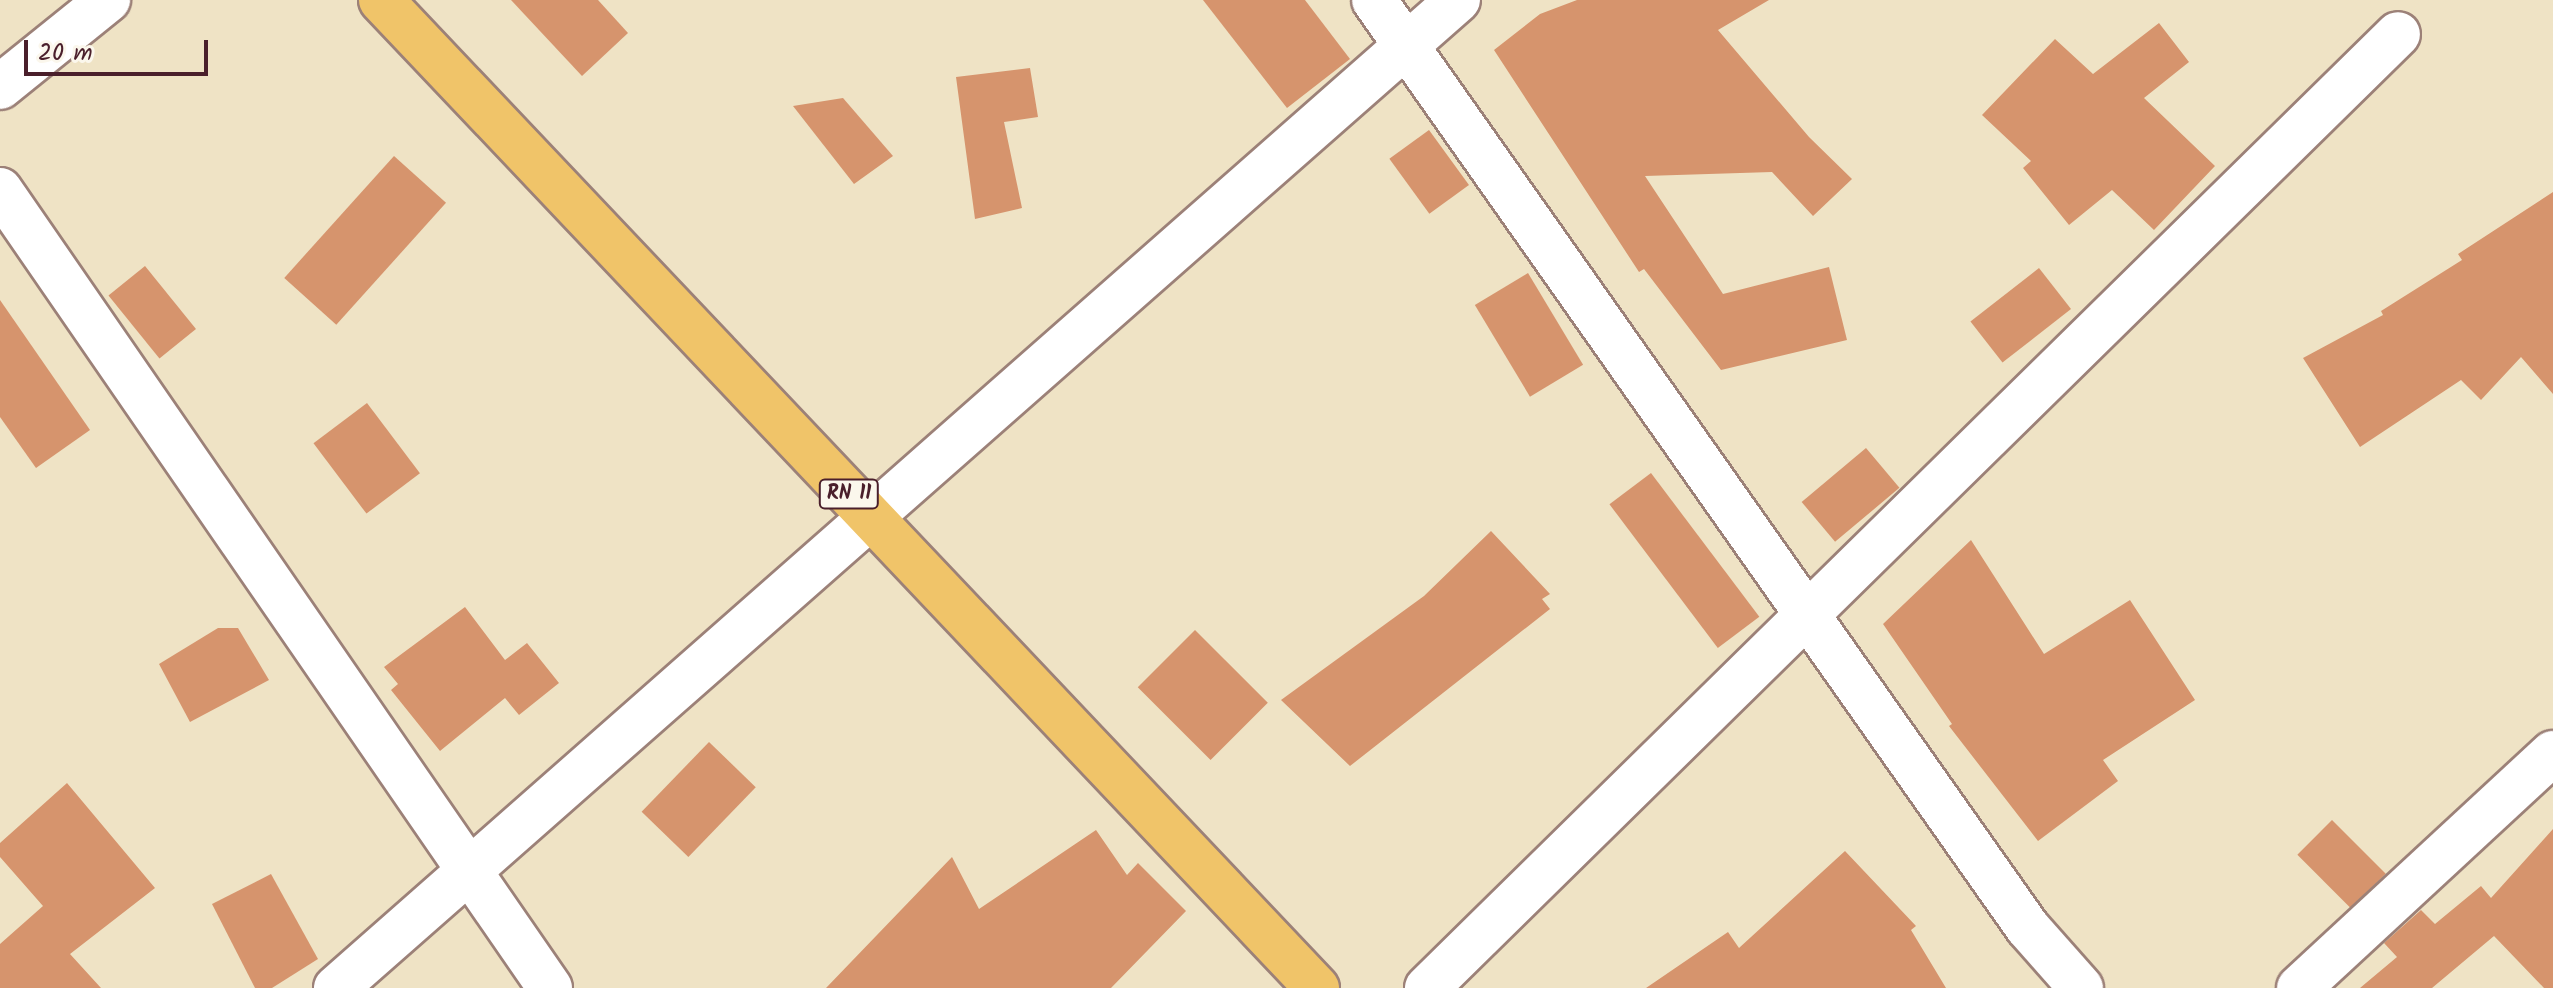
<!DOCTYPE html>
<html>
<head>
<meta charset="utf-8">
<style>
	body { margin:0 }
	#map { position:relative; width:2553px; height:988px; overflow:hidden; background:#efe3c5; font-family:Kalam,sans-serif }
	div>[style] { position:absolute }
	.building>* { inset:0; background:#d6946d; transform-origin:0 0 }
	.roads { filter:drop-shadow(2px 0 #9c8178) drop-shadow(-2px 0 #9c8178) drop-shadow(0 2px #9c8178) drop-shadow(0 -2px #9c8178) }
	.minor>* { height:44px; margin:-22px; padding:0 22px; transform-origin:22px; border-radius:22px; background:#fff }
	.major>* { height:44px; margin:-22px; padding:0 22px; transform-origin:22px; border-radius:22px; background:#f0c469 }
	span { translate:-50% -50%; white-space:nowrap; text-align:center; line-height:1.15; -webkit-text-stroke:6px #fbf7ec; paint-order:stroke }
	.shield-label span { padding:2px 6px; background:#fbf7ec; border:2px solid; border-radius:6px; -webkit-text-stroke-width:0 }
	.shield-label { font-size:20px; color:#4a1f2b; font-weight:700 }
	.scale { position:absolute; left:24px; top:40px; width:184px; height:36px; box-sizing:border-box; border:4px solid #4a1f2b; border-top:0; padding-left:10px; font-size:24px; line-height:28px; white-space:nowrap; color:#4a1f2b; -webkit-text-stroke:6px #fbf7ec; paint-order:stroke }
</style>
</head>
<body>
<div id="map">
	<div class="building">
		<div style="clip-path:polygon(511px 0,598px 0,628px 33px,582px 76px)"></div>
		<div style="clip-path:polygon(1203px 0,1305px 0,1350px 59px,1287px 108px)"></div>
		<div style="clip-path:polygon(1577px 0,1769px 0,1718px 30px,1809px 137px,1852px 179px,1813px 216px,1772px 172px,1645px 176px,1723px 294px,1829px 267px,1847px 340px,1721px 370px,1644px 269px,1639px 272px,1494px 50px,1540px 14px)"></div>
		<div style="clip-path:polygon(2159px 23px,2189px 62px,2144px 98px,2215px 166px,2154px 230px,2112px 190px,2069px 225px,2023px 168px,2031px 161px,1982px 115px,2055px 39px,2093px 74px)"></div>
		<div style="clip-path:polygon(1030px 68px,1038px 117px,1004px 122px,1022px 208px,975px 219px,956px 77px)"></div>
		<div style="clip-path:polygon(843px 98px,893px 156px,854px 184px,793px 106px)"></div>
		<div style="left:1429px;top:130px;width:68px;height:49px;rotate:54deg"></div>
		<div style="left:394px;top:156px;width:70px;height:164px;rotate:42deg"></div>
		<div style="clip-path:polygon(2553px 192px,2553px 394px,2521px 357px,2481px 400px,2461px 380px,2360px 447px,2303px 358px,2383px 315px,2381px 311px,2462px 260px,2458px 254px)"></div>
		<div style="left:145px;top:266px;width:81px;height:47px;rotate:51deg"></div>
		<div style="left:2039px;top:268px;width:52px;height:87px;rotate:52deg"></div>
		<div style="left:1528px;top:273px;width:107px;height:62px;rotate:59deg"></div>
		<div style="clip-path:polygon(0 300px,90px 430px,36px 468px,0 417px)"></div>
		<div style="left:367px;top:403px;width:88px;height:67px;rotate:53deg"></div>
		<div style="left:1866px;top:448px;width:52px;height:84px;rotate:50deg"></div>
		<div style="left:1651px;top:473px;width:180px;height:52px;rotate:53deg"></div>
		<div style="clip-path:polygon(1491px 531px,1550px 594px,1542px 599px,1550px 609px,1350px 766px,1281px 700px,1424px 596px)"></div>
		<div style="clip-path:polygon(1971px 540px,2044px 654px,2130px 600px,2195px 700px,2103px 760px,2118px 781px,2038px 841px,1949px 726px,1952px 724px,1883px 624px)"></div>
		<div style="clip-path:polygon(465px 607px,505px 660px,527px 643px,559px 683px,519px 715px,505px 698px,440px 751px,391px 690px,398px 684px,384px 667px)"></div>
		<div style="clip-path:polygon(218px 628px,238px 628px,269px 680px,190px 722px,159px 664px)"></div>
		<div style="left:1195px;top:630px;width:103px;height:81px;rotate:45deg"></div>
		<div style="left:709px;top:742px;width:65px;height:97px;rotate:44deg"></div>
		<div style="clip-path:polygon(67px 783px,155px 888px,70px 954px,101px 988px,0 988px,0 944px,43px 906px,0 857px,0 843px)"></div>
		<div style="left:2332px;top:820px;width:76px;height:49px;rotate:45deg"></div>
		<div style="clip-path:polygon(2553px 829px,2553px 988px,2544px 988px,2494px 936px,2432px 988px,2360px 988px,2397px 957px,2384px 943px,2421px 910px,2435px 924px,2481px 886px,2491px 898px)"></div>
		<div style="clip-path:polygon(1096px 830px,1127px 875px,1138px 863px,1186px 911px,1111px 988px,826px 988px,952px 857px,979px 909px)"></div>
		<div style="clip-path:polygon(1845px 851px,1916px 926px,1911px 930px,1946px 988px,1646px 988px,1728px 932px,1739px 948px)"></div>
		<div style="clip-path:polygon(271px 874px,318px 959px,272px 988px,255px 988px,212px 904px)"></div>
	</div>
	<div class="roads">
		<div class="minor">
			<div style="left:1374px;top:0;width:1135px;rotate:54.83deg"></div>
			<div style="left:2028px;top:928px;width:80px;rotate:48.5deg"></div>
			<div style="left:0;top:87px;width:139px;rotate:-38.9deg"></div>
			<div style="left:0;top:190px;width:969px;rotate:55.42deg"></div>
			<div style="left:336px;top:988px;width:1495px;rotate:-41.37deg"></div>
			<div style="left:1427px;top:988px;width:1361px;rotate:-44.49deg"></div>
			<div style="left:2299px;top:988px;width:346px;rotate:-42.8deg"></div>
		</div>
		<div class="major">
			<div style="left:381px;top:0;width:1361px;rotate:46.55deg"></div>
		</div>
	</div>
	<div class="shield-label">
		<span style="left:849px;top:494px">RN 11</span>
	</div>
	<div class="scale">20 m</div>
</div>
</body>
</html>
